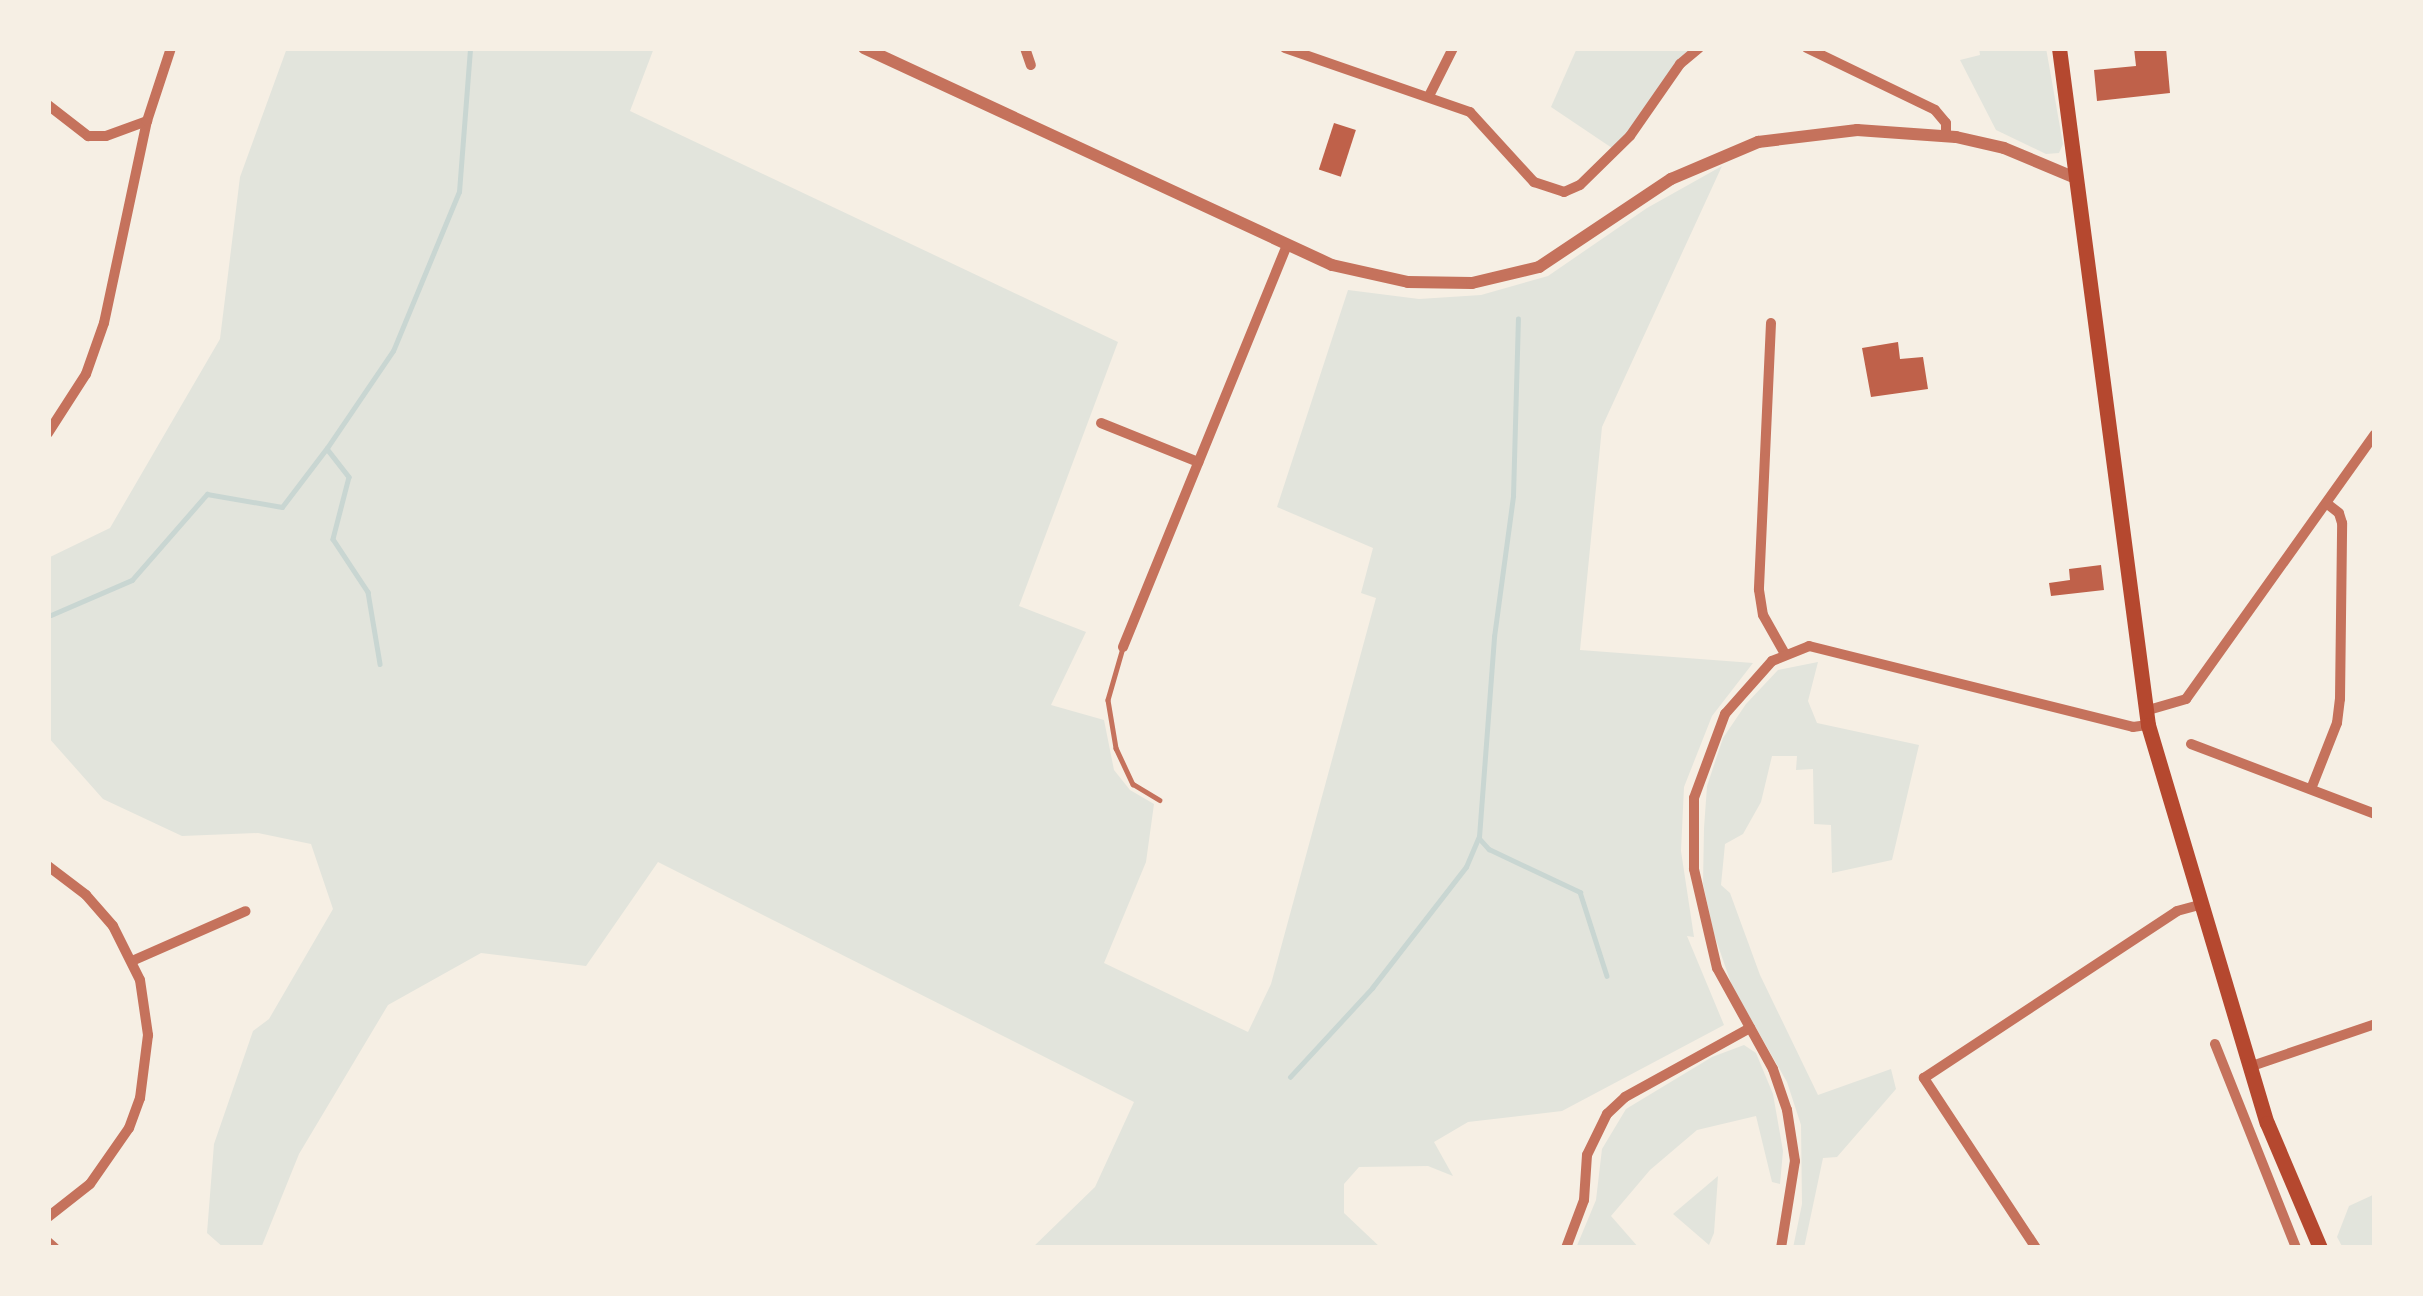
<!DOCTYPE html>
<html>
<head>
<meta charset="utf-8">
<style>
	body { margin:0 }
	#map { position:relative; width:2423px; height:1296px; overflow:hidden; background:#f6efe4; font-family:"Zilla Slab",serif }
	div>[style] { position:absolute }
	.green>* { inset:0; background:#e2e4dc }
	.stream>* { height:4.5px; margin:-2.25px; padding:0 2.25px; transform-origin:2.25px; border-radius:2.25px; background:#c9d6d2 }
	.building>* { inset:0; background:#bf614a; transform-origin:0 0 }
	.service>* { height:4.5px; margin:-2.25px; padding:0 2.25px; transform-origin:2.25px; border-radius:2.25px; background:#c5725c }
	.minor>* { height:10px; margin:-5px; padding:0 5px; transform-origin:5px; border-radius:5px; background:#c5725c }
	.tertiary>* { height:12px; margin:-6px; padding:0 6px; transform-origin:6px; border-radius:6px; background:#c5725c }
	.primary>* { height:15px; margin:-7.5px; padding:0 7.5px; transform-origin:7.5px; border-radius:7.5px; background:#b5482f }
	span { translate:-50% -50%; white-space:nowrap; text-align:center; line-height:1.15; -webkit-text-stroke:12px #f6efe4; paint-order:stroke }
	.frame { position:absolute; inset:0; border:51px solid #f6efe4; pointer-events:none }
</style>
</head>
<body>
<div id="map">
	<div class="green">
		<div style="clip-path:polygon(287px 48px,654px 48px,630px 111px,1118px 342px,1019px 606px,1086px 632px,1051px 705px,1104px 720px,1114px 770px,1130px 790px,1154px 804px,1146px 862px,1104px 963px,1248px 1032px,1271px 984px,1376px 598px,1361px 593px,1373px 548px,1277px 507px,1348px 290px,1419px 299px,1481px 295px,1548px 276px,1647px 208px,1722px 166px,1602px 427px,1580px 650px,1753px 663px,1712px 716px,1684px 787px,1681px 851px,1694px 937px,1687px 936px,1724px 1025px,1562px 1111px,1468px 1122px,1434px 1142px,1453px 1176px,1428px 1166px,1359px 1167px,1344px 1184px,1344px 1213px,1381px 1248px,1032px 1248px,1095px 1187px,1134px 1102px,658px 862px,586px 966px,481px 953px,388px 1005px,299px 1154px,261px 1248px,224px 1248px,207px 1233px,214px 1144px,253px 1031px,269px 1019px,333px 909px,311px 844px,258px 833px,182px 836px,103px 799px,48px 737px,48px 558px,110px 528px,220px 339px,240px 177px)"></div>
		<div style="clip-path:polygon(1577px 48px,1699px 48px,1615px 150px,1551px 107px)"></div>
		<div style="clip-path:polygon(1979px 48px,2046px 48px,2063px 144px,2059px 153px,2046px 154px,1996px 130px,1960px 60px,1980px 55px)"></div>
		<div style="clip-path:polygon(1818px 662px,1808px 701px,1817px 723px,1919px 745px,1892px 860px,1832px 873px,1831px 825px,1814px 824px,1813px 769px,1796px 770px,1797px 756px,1772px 756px,1761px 802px,1743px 834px,1725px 844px,1721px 885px,1730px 893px,1760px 975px,1818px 1095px,1891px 1069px,1896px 1089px,1837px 1157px,1823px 1158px,1804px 1248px,1793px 1248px,1802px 1204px,1801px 1125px,1787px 1082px,1732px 986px,1714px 934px,1703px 884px,1704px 828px,1707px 786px,1723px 738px,1746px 704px,1778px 670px)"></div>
		<div style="clip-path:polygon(1744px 1045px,1756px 1053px,1773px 1094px,1783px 1151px,1780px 1184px,1772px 1182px,1756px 1116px,1697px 1130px,1650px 1170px,1611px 1216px,1639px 1248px,1576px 1248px,1596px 1200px,1602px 1149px,1626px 1109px,1712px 1057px)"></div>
		<div style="clip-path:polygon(1718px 1176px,1714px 1233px,1709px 1245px,1673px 1214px)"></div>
		<div style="clip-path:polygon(2375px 1194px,2375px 1248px,2343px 1248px,2337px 1237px,2349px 1206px)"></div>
	</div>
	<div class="stream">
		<div style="left:328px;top:450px;width:34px;rotate:52deg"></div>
		<div style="left:349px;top:477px;width:64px;rotate:104.5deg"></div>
		<div style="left:333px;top:539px;width:64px;rotate:56.6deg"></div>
		<div style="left:368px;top:592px;width:73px;rotate:80.5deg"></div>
		<div style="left:51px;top:615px;width:88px;rotate:-23.4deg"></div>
		<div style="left:132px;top:580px;width:114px;rotate:-48.9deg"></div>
		<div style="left:207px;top:494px;width:76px;rotate:9.8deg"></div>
		<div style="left:282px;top:507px;width:74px;rotate:-52.7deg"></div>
		<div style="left:327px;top:448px;width:117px;rotate:-55.8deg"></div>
		<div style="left:393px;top:351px;width:172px;rotate:-67.5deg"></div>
		<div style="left:459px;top:192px;width:144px;rotate:-85.6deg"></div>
		<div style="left:1479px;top:838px;width:15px;rotate:48deg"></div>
		<div style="left:1489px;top:849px;width:101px;rotate:25.3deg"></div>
		<div style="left:1580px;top:892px;width:88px;rotate:72.2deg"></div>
		<div style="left:1290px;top:1077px;width:121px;rotate:-47.3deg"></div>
		<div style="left:1372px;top:988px;width:153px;rotate:-52.2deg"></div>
		<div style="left:1466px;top:867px;width:33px;rotate:-67deg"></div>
		<div style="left:1479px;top:837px;width:201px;rotate:-85.7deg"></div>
		<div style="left:1494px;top:637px;width:142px;rotate:-82.3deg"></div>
		<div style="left:1513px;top:496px;width:177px;rotate:-88.4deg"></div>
	</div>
	<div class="building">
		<div style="clip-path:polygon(2134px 48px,2166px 48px,2170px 93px,2097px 101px,2094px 70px,2136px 66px)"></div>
		<div style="left:1334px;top:123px;width:23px;height:49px;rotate:18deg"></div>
		<div style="clip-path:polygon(1898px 342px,1900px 359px,1923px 357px,1928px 389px,1871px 397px,1862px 348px)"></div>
		<div style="clip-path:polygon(2101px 565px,2104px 590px,2051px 596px,2049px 583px,2070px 580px,2069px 569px)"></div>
	</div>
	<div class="service">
		<div style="left:1123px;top:648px;width:54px;rotate:106.1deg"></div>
		<div style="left:1108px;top:700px;width:49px;rotate:80.5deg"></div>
		<div style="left:1116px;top:748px;width:40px;rotate:65deg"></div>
		<div style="left:1133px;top:784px;width:31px;rotate:31deg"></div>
	</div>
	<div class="minor">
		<div style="left:1025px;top:48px;width:18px;rotate:71deg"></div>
		<div style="left:1285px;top:48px;width:196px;rotate:19.1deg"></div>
		<div style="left:1470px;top:112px;width:95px;rotate:47.6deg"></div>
		<div style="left:1534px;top:182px;width:32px;rotate:18deg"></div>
		<div style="left:1564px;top:192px;width:17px;rotate:-24deg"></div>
		<div style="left:1580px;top:185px;width:70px;rotate:-44.4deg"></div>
		<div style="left:1630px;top:136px;width:88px;rotate:-55.2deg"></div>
		<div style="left:1680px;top:64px;width:25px;rotate:-40deg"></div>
		<div style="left:1807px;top:48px;width:142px;rotate:25.8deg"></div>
		<div style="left:1935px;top:110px;width:17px;rotate:50deg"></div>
		<div style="left:1946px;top:123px;width:13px;rotate:90deg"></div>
		<div style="left:1430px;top:94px;width:51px;rotate:-63.4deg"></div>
		<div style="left:48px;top:105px;width:51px;rotate:37.8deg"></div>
		<div style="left:88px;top:136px;width:18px"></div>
		<div style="left:106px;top:136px;width:44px;rotate:-20.1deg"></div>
		<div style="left:1771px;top:323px;width:267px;rotate:92.6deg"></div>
		<div style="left:1759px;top:590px;width:25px;rotate:81deg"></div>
		<div style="left:1763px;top:615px;width:45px;rotate:60.6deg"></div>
		<div style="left:1101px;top:423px;width:105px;rotate:21.9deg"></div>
		<div style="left:48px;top:433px;width:70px;rotate:-57.2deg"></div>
		<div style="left:86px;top:374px;width:54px;rotate:-70.6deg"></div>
		<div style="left:104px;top:323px;width:207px;rotate:-78deg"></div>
		<div style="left:147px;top:121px;width:77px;rotate:-71.8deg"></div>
		<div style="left:1123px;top:647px;width:433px;rotate:-67.8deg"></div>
		<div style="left:2145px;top:711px;width:43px;rotate:-16.3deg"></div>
		<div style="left:2186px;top:699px;width:325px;rotate:-54.5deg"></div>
		<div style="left:2191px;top:744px;width:197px;rotate:20.8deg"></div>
		<div style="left:2311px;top:789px;width:71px;rotate:-68.5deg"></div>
		<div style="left:2337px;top:723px;width:24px;rotate:-83deg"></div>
		<div style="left:2340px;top:699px;width:176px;rotate:-89.3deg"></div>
		<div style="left:2342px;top:523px;width:10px;rotate:-107deg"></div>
		<div style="left:2339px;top:513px;width:16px;rotate:-142deg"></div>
		<div style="left:48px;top:866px;width:48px;rotate:37.3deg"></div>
		<div style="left:86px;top:895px;width:41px;rotate:48.9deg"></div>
		<div style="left:113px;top:926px;width:60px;rotate:63.4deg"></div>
		<div style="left:140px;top:980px;width:56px;rotate:81.7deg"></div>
		<div style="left:148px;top:1035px;width:64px;rotate:97.2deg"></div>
		<div style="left:140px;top:1098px;width:32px;rotate:110deg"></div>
		<div style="left:129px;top:1128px;width:68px;rotate:124.9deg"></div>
		<div style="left:90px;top:1184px;width:53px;rotate:141.8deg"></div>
		<div style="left:132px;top:961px;width:124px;rotate:-23.7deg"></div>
		<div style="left:2215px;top:1044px;width:219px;rotate:68.3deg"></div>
		<div style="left:2249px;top:1067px;width:133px;rotate:-18.8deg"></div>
		<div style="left:48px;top:1242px;width:9px;rotate:41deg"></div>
		<div style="left:1566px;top:1248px;width:51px;rotate:-69.4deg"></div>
		<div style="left:1584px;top:1200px;width:45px;rotate:-86.2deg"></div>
		<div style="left:1587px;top:1155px;width:46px;rotate:-64deg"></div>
		<div style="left:1607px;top:1114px;width:25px;rotate:-43deg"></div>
		<div style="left:1625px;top:1097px;width:143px;rotate:-28.9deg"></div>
		<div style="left:1781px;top:1248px;width:88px;rotate:-80.9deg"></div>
		<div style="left:1795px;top:1161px;width:52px;rotate:-98.9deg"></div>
		<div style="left:1787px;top:1110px;width:43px;rotate:-108.9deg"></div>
		<div style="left:1773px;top:1069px;width:115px;rotate:-119deg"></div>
		<div style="left:1717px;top:968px;width:102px;rotate:-103.1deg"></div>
		<div style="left:1694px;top:869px;width:71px;rotate:-90deg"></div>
		<div style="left:1694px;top:798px;width:90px;rotate:-69.7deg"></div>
		<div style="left:1725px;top:714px;width:71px;rotate:-48.4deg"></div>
		<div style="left:1772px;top:661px;width:40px;rotate:-22deg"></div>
		<div style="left:1809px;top:646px;width:334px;rotate:14deg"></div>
		<div style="left:2133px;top:727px;width:15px;rotate:-8deg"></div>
		<div style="left:2036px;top:1248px;width:204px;rotate:-123.4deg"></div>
		<div style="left:1924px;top:1078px;width:303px;rotate:-33.4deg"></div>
		<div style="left:2177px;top:911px;width:24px;rotate:-15deg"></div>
	</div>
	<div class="tertiary">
		<div style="left:864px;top:48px;width:516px;rotate:24.88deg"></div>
		<div style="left:1332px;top:265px;width:78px;rotate:12.6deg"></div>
		<div style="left:1408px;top:282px;width:64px;rotate:0.9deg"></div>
		<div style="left:1472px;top:283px;width:69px;rotate:-13.4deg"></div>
		<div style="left:1539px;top:267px;width:159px;rotate:-33.7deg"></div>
		<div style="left:1671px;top:179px;width:95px;rotate:-23deg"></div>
		<div style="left:1758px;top:142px;width:100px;rotate:-6.9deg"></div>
		<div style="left:1857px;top:130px;width:99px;rotate:4deg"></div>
		<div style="left:1956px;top:137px;width:49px;rotate:12.9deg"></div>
		<div style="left:2004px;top:148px;width:75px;rotate:22.8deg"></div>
	</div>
	<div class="primary">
		<div style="left:2059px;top:48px;width:683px;rotate:82.51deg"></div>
		<div style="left:2148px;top:725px;width:415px;rotate:73.4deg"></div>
		<div style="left:2267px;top:1123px;width:136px;rotate:67deg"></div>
	</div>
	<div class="frame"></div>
</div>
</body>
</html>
